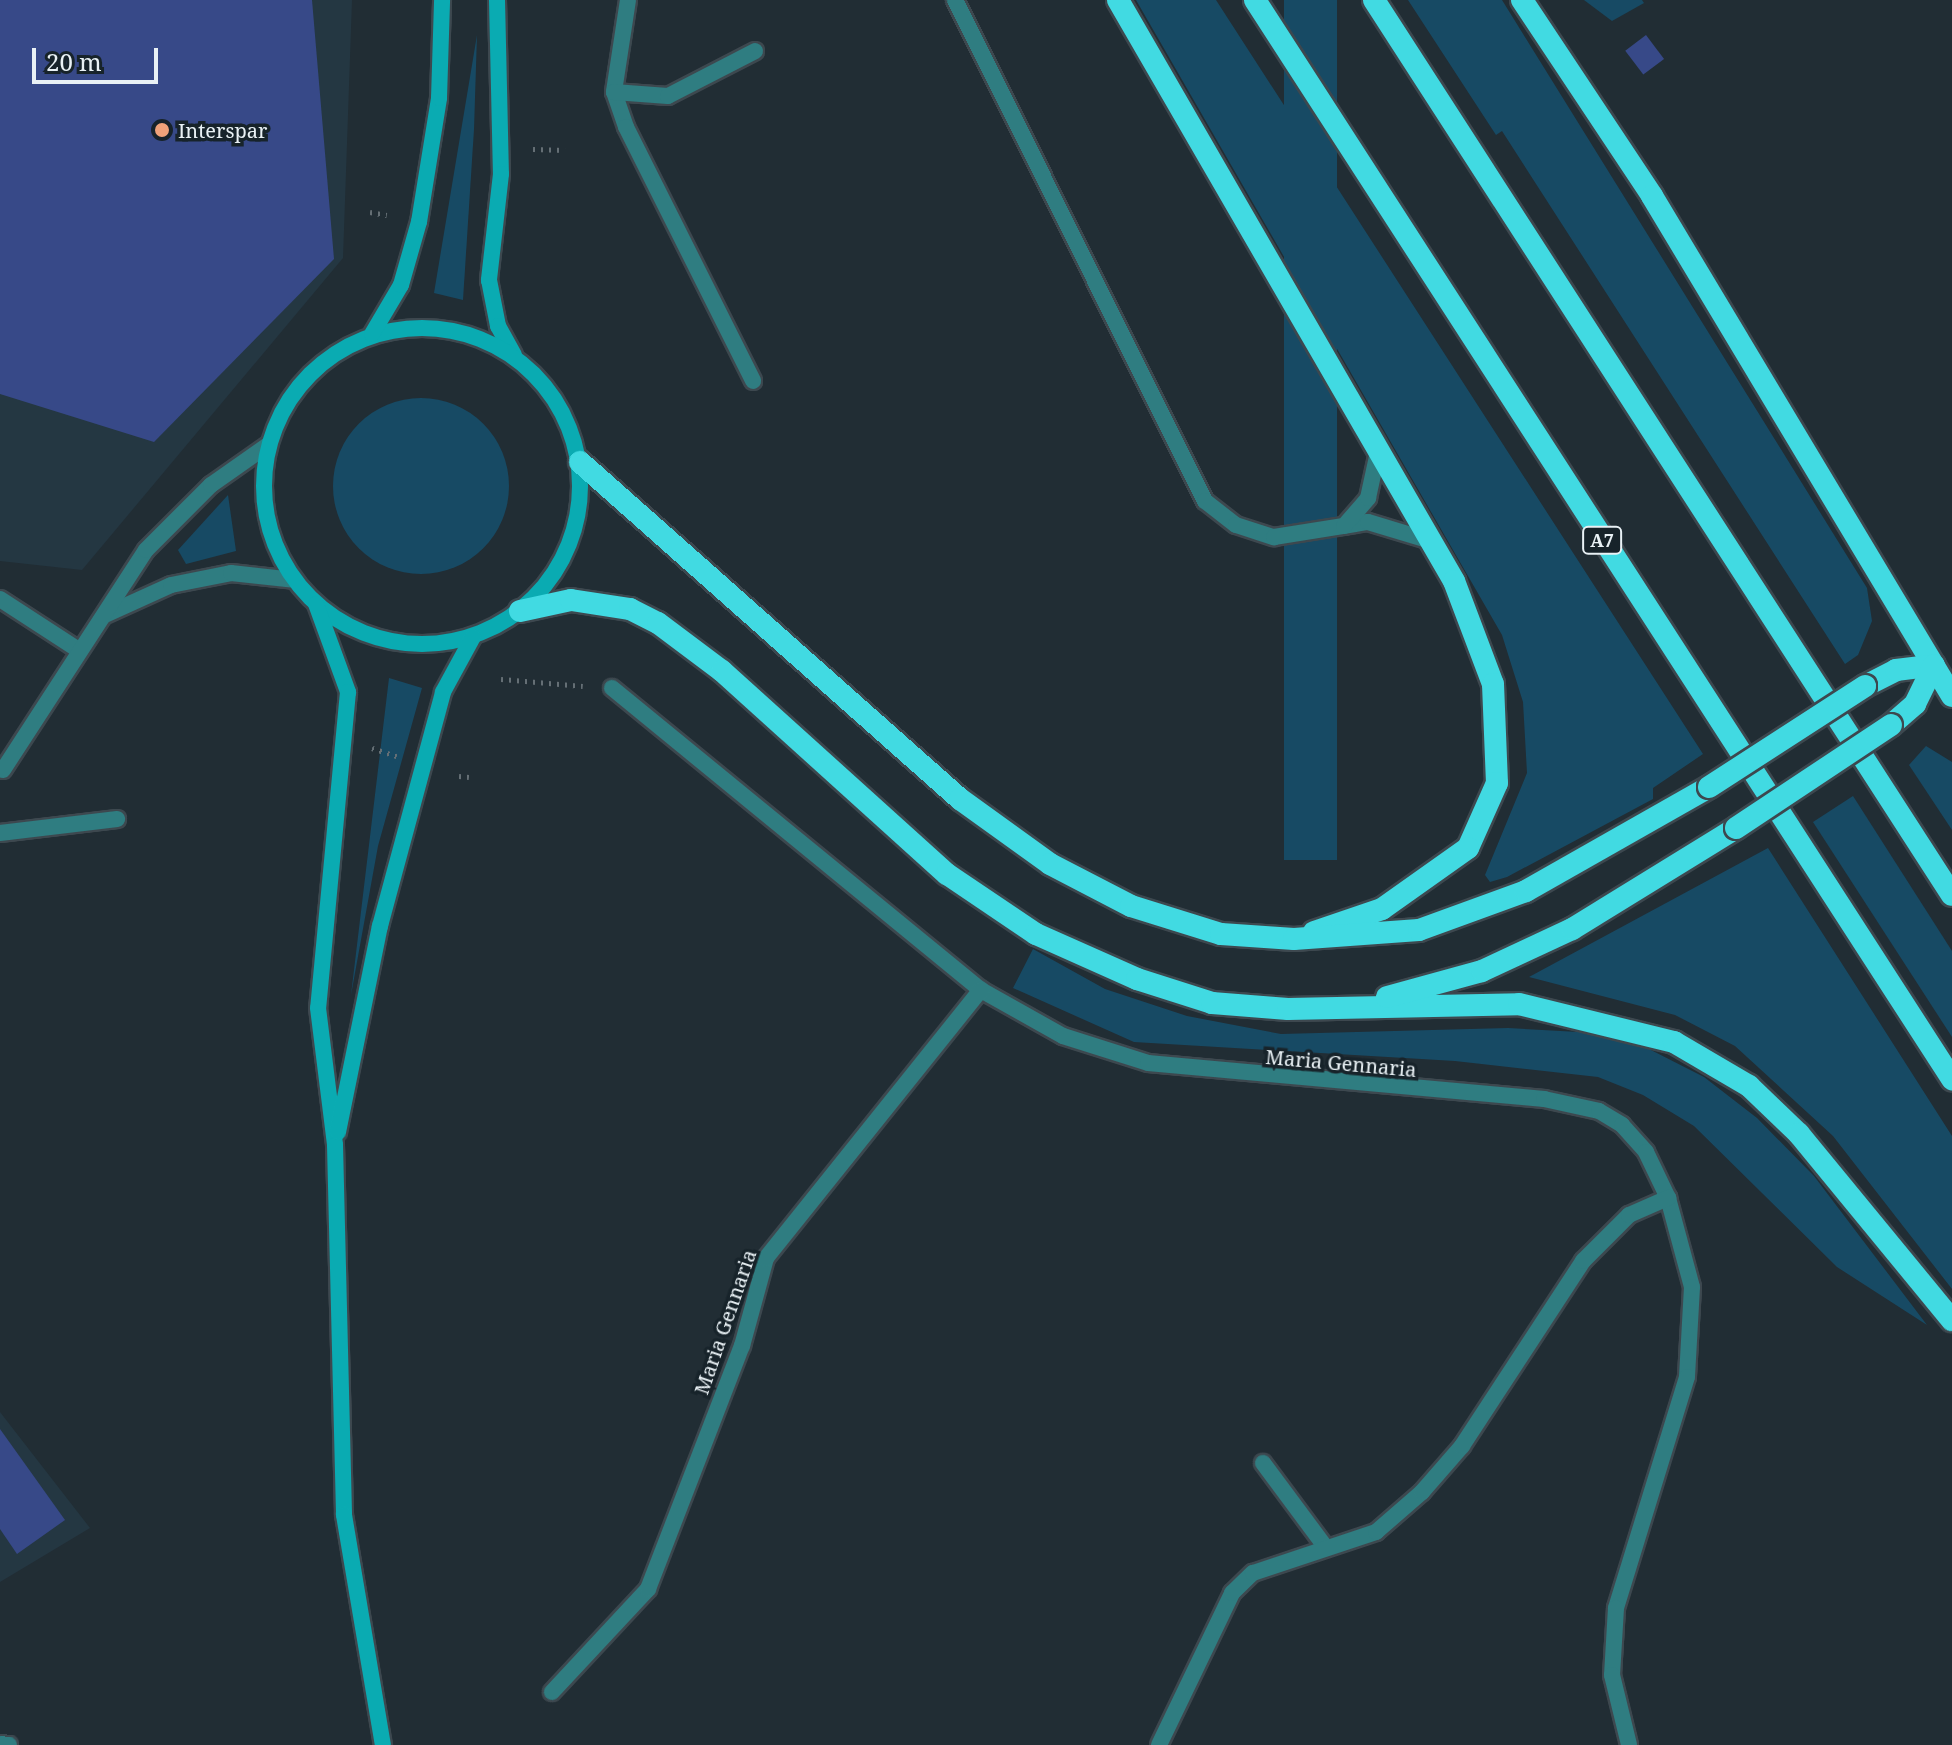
<!DOCTYPE html>
<html>
<head>
<meta charset="utf-8">
<style>
	body { margin:0 }
	#map { position:relative; width:1952px; height:1745px; overflow:hidden; background:#212d34; font-family:"Noto Serif",serif }
	div>[style] { position:absolute }
	.built>* { inset:0; background:#243742 }
	.green>* { inset:0; background:#174a64; transform-origin:0 0 }
	.round { border-radius:50% }
	.building>* { inset:0; background:#374988; transform-origin:0 0 }
	.path>* { height:5px; margin-top:-2.5px; transform-origin:0; background:repeating-linear-gradient(90deg,#656f75 0 2px,transparent 0 8px) }
	.roads { filter:drop-shadow(2px 0 #3d484f) drop-shadow(-2px 0 #3d484f) drop-shadow(0 2px #3d484f) drop-shadow(0 -2px #3d484f) }
	.service>* { height:16px; margin:-8px; padding:0 8px; transform-origin:8px; border-radius:8px; background:#2f7d81 }
	.minor>* { height:16px; margin:-8px; padding:0 8px; transform-origin:8px; border-radius:8px; background:#2f7d81 }
	.secondary>* { height:16px; margin:-8px; padding:0 8px; transform-origin:8px; border-radius:8px; background:#0aabb2 }
	.secondary>.ring { margin:-8px; padding:0; box-sizing:content-box; background:none; border:16px solid #0aabb2; border-radius:50% }
	.trunk>* { height:22px; margin:-11px; padding:0 11px; transform-origin:11px; border-radius:11px; background:#41dae2 }
	.bridges { filter:drop-shadow(2px 0 #3d484f) drop-shadow(-2px 0 #3d484f) drop-shadow(0 2px #3d484f) drop-shadow(0 -2px #3d484f) }
	.trunk-bridge>* { height:22px; margin:-11px; padding:0 11px; transform-origin:11px; border-radius:11px; background:#41dae2 }
	.dots>* { width:22px; height:22px; translate:-50% -50%; box-sizing:border-box; border:4px solid #17232a; border-radius:50% }
	span { translate:-50% -50%; white-space:nowrap; text-align:center; line-height:1.15; -webkit-text-stroke:7px #17232a; paint-order:stroke }
	.shield-label span { padding:2px 6px; background:#17232a; border:2px solid; border-radius:6px; -webkit-text-stroke-width:0 }
	.shield-label { font-size:18px; color:#e9f1f5; font-weight:700 }
	.poi-label { font-size:20px; color:#e9f1f5 }
	.left { translate:0 -50%; text-align:left }
	.street-label { font-size:20px; color:#e9f1f5 }
	.scale { position:absolute; left:32px; top:48px; width:126px; height:36px; box-sizing:border-box; border:4px solid #e9f1f5; border-top:0; padding-left:10px; font-size:24px; line-height:28px; white-space:nowrap; color:#e9f1f5; -webkit-text-stroke:6px #17232a; paint-order:stroke }
</style>
</head>
<body>
<div id="map">
	<div class="built">
		<div style="clip-path:polygon(0 0,352px 0,343px 258px,82px 570px,0 561px)"></div>
		<div style="clip-path:polygon(0 1412px,90px 1528px,0 1582px)"></div>
	</div>
	<div class="green">
		<div style="clip-path:polygon(1136px 0,1216px 0,1703px 754px,1653px 788px,1653px 799px,1507px 877px,1490px 882px,1485px 875px,1527px 773px,1523px 702px,1502px 635px)"></div>
		<div style="left:1284px;top:0;width:53px;height:860px"></div>
		<div style="clip-path:polygon(1408px 0,1502px 0,1867px 588px,1872px 621px,1858px 655px,1845px 664px,1502px 131px,1496px 135px)"></div>
		<div style="clip-path:polygon(1584px 0,1642px 0,1644px 3px,1612px 21px)"></div>
		<div style="clip-path:polygon(477px 35px,474px 129px,463px 300px,434px 293px)"></div>
		<div class="round" style="left:333px;top:398px;width:176px;height:176px"></div>
		<div style="clip-path:polygon(228px 495px,236px 551px,186px 564px,178px 550px)"></div>
		<div style="clip-path:polygon(389px 678px,422px 688px,378px 846px,351px 995px)"></div>
		<div style="clip-path:polygon(1926px 746px,1952px 762px,1952px 830px,1909px 765px)"></div>
		<div style="clip-path:polygon(1853px 796px,1952px 951px,1952px 1037px,1813px 822px)"></div>
		<div style="clip-path:polygon(1768px 848px,1952px 1136px,1952px 1289px,1833px 1136px,1735px 1046px,1675px 1015px,1529px 977px)"></div>
		<div style="clip-path:polygon(1033px 949px,1105px 989px,1187px 1016px,1281px 1034px,1508px 1028px,1597px 1033px,1647px 1048px,1704px 1077px,1757px 1118px,1814px 1176px,1927px 1325px,1837px 1267px,1694px 1126px,1643px 1095px,1598px 1077px,1455px 1061px,1134px 1042px,1013px 988px)"></div>
	</div>
	<div class="building">
		<div style="clip-path:polygon(0 0,312px 0,334px 259px,154px 442px,0 394px)"></div>
		<div style="left:1646px;top:35px;width:30px;height:26px;rotate:53deg"></div>
		<div style="clip-path:polygon(0 1429px,65px 1520px,17px 1554px,0 1529px)"></div>
	</div>
	<div class="path">
		<div style="left:533px;top:149px;width:32px;rotate:2deg"></div>
		<div style="left:370px;top:212px;width:17px;rotate:10deg"></div>
		<div style="left:501px;top:679px;width:82px;rotate:4.9deg"></div>
		<div style="left:372px;top:748px;width:26px;rotate:18deg"></div>
		<div style="left:459px;top:776px;width:10px;rotate:6deg"></div>
	</div>
	<div class="roads">
		<div class="service">
			<div style="left:628px;top:0;width:93px;rotate:98.7deg"></div>
			<div style="left:614px;top:92px;width:37px;rotate:71deg"></div>
			<div style="left:626px;top:127px;width:284px;rotate:63.4deg"></div>
			<div style="left:955px;top:0;width:560px;rotate:63.48deg"></div>
			<div style="left:1205px;top:501px;width:39px;rotate:38deg"></div>
			<div style="left:1236px;top:525px;width:40px;rotate:18deg"></div>
			<div style="left:1274px;top:537px;width:95px;rotate:-9.1deg"></div>
			<div style="left:1368px;top:522px;width:66px;rotate:16.8deg"></div>
			<div style="left:614px;top:92px;width:54px;rotate:4.2deg"></div>
			<div style="left:668px;top:96px;width:98px;rotate:-27.3deg"></div>
			<div style="left:1344px;top:526px;width:37px;rotate:-49deg"></div>
			<div style="left:1368px;top:498px;width:47px;rotate:-77.7deg"></div>
			<div style="left:0;top:599px;width:95px;rotate:33deg"></div>
			<div style="left:0;top:833px;width:118px;rotate:-6.8deg"></div>
			<div style="left:0;top:1744px;width:9px;rotate:6deg"></div>
		</div>
		<div class="minor">
			<div style="left:105px;top:615px;width:72px;rotate:-24.4deg"></div>
			<div style="left:171px;top:585px;width:61px;rotate:-11.3deg"></div>
			<div style="left:231px;top:573px;width:63px;rotate:6.3deg"></div>
			<div style="left:612px;top:688px;width:477px;rotate:39.3deg"></div>
			<div style="left:981px;top:990px;width:94px;rotate:29.3deg"></div>
			<div style="left:1063px;top:1036px;width:89px;rotate:17.6deg"></div>
			<div style="left:1148px;top:1063px;width:398px;rotate:5.2deg"></div>
			<div style="left:1544px;top:1099px;width:56px;rotate:12.3deg"></div>
			<div style="left:1599px;top:1111px;width:27px;rotate:31deg"></div>
			<div style="left:1622px;top:1125px;width:36px;rotate:48deg"></div>
			<div style="left:1646px;top:1152px;width:51px;rotate:64.4deg"></div>
			<div style="left:1668px;top:1198px;width:92px;rotate:74.9deg"></div>
			<div style="left:1692px;top:1287px;width:90px;rotate:93.2deg"></div>
			<div style="left:1687px;top:1377px;width:242px;rotate:107.1deg"></div>
			<div style="left:1616px;top:1608px;width:67px;rotate:93.4deg"></div>
			<div style="left:1612px;top:1675px;width:72px;rotate:76.3deg"></div>
			<div style="left:3px;top:770px;width:262px;rotate:-57deg"></div>
			<div style="left:146px;top:550px;width:92px;rotate:-45deg"></div>
			<div style="left:211px;top:485px;width:70px;rotate:-35.1deg"></div>
			<div style="left:1263px;top:1463px;width:102px;rotate:53.4deg"></div>
			<div style="left:552px;top:1692px;width:141px;rotate:-47deg"></div>
			<div style="left:648px;top:1589px;width:261px;rotate:-68.9deg"></div>
			<div style="left:742px;top:1346px;width:91px;rotate:-74.7deg"></div>
			<div style="left:766px;top:1258px;width:344px;rotate:-51.3deg"></div>
			<div style="left:1159px;top:1745px;width:169px;rotate:-64.3deg"></div>
			<div style="left:1232px;top:1593px;width:29px;rotate:-44deg"></div>
			<div style="left:1253px;top:1573px;width:130px;rotate:-18.4deg"></div>
			<div style="left:1376px;top:1532px;width:61px;rotate:-41deg"></div>
			<div style="left:1422px;top:1492px;width:61px;rotate:-49deg"></div>
			<div style="left:1462px;top:1446px;width:221px;rotate:-56.8deg"></div>
			<div style="left:1583px;top:1261px;width:65px;rotate:-45deg"></div>
			<div style="left:1629px;top:1215px;width:43px;rotate:-23.6deg"></div>
		</div>
		<div class="secondary">
			<div style="left:497px;top:0;width:174px;rotate:88.7deg"></div>
			<div style="left:501px;top:174px;width:107px;rotate:96.5deg"></div>
			<div style="left:489px;top:280px;width:47px;rotate:78.9deg"></div>
			<div style="left:498px;top:326px;width:33px;rotate:61deg"></div>
			<div class="ring" style="left:264px;top:328px;width:300px;height:300px"></div>
			<div style="left:372px;top:334px;width:57px;rotate:-59.4deg"></div>
			<div style="left:401px;top:285px;width:66px;rotate:-74.1deg"></div>
			<div style="left:419px;top:222px;width:126px;rotate:-80.8deg"></div>
			<div style="left:439px;top:98px;width:98px;rotate:-88.2deg"></div>
			<div style="left:316px;top:604px;width:94px;rotate:70deg"></div>
			<div style="left:348px;top:692px;width:317px;rotate:95.4deg"></div>
			<div style="left:318px;top:1008px;width:138px;rotate:82.9deg"></div>
			<div style="left:335px;top:1145px;width:370px;rotate:88.6deg"></div>
			<div style="left:344px;top:1515px;width:233px;rotate:80.4deg"></div>
			<div style="left:338px;top:1132px;width:210px;rotate:-78.5deg"></div>
			<div style="left:380px;top:926px;width:242px;rotate:-74.9deg"></div>
			<div style="left:443px;top:692px;width:63px;rotate:-61.4deg"></div>
		</div>
		<div class="trunk">
			<div style="left:1118px;top:0;width:671px;rotate:59.96deg"></div>
			<div style="left:1454px;top:581px;width:110px;rotate:69.3deg"></div>
			<div style="left:1493px;top:684px;width:99px;rotate:87.7deg"></div>
			<div style="left:1497px;top:783px;width:71px;rotate:114deg"></div>
			<div style="left:1468px;top:848px;width:105px;rotate:144.7deg"></div>
			<div style="left:1382px;top:909px;width:72px;rotate:161.3deg"></div>
			<div style="left:1255px;top:0;width:1285px;rotate:57.14deg"></div>
			<div style="left:1374px;top:0;width:1065px;rotate:57.15deg"></div>
			<div style="left:1522px;top:0;width:235px;rotate:56.4deg"></div>
			<div style="left:1652px;top:196px;width:583px;rotate:59.04deg"></div>
			<div style="left:580px;top:462px;width:508px;rotate:41.57deg"></div>
			<div style="left:960px;top:799px;width:111px;rotate:35.8deg"></div>
			<div style="left:1050px;top:864px;width:91px;rotate:27.4deg"></div>
			<div style="left:1131px;top:906px;width:94px;rotate:17.3deg"></div>
			<div style="left:1221px;top:934px;width:73px;rotate:3.9deg"></div>
			<div style="left:1294px;top:939px;width:125px;rotate:-4.1deg"></div>
			<div style="left:1419px;top:930px;width:114px;rotate:-20deg"></div>
			<div style="left:1526px;top:891px;width:210px;rotate:-29.6deg"></div>
			<div style="left:520px;top:611px;width:52px;rotate:-12.2deg"></div>
			<div style="left:571px;top:600px;width:60px;rotate:8.7deg"></div>
			<div style="left:630px;top:609px;width:31px;rotate:27deg"></div>
			<div style="left:658px;top:623px;width:80px;rotate:36.9deg"></div>
			<div style="left:722px;top:671px;width:303px;rotate:42.1deg"></div>
			<div style="left:947px;top:874px;width:107px;rotate:34deg"></div>
			<div style="left:1036px;top:934px;width:111px;rotate:24deg"></div>
			<div style="left:1137px;top:979px;width:79px;rotate:17.7deg"></div>
			<div style="left:1212px;top:1003px;width:76px;rotate:4.5deg"></div>
			<div style="left:1288px;top:1009px;width:231px;rotate:-1.2deg"></div>
			<div style="left:1519px;top:1004px;width:160px;rotate:13.8deg"></div>
			<div style="left:1674px;top:1042px;width:87px;rotate:30.4deg"></div>
			<div style="left:1749px;top:1086px;width:69px;rotate:43.8deg"></div>
			<div style="left:1799px;top:1134px;width:241px;rotate:50.6deg"></div>
			<div style="left:1865px;top:686px;width:35px;rotate:-27deg"></div>
			<div style="left:1896px;top:670px;width:38px;rotate:-7deg"></div>
			<div style="left:1891px;top:725px;width:32px;rotate:-41deg"></div>
			<div style="left:1915px;top:704px;width:43px;rotate:-64deg"></div>
			<div style="left:1387px;top:997px;width:98px;rotate:-15.3deg"></div>
			<div style="left:1482px;top:971px;width:99px;rotate:-25deg"></div>
			<div style="left:1572px;top:929px;width:193px;rotate:-31.6deg"></div>
		</div>
	</div>
	<div class="bridges">
		<div class="trunk-bridge">
			<div style="left:1709px;top:787px;width:186px;rotate:-32.9deg"></div>
			<div style="left:1736px;top:828px;width:186px;rotate:-33.6deg"></div>
		</div>
	</div>
	<div class="dots">
		<div style="left:162px;top:130px;background:#f0a279"></div>
	</div>
	<div class="shield-label">
		<span style="left:1602px;top:540px">A7</span>
	</div>
	<div class="poi-label">
		<span class="left" style="left:178px;top:130px">Interspar</span>
	</div>
	<div class="street-label">
		<span style="left:1341px;top:1063px;rotate:5deg">Maria Gennaria</span>
		<span style="left:725px;top:1322px;rotate:-71deg">Maria Gennaria</span>
	</div>
	<div class="scale">20 m</div>
</div>
</body>
</html>
